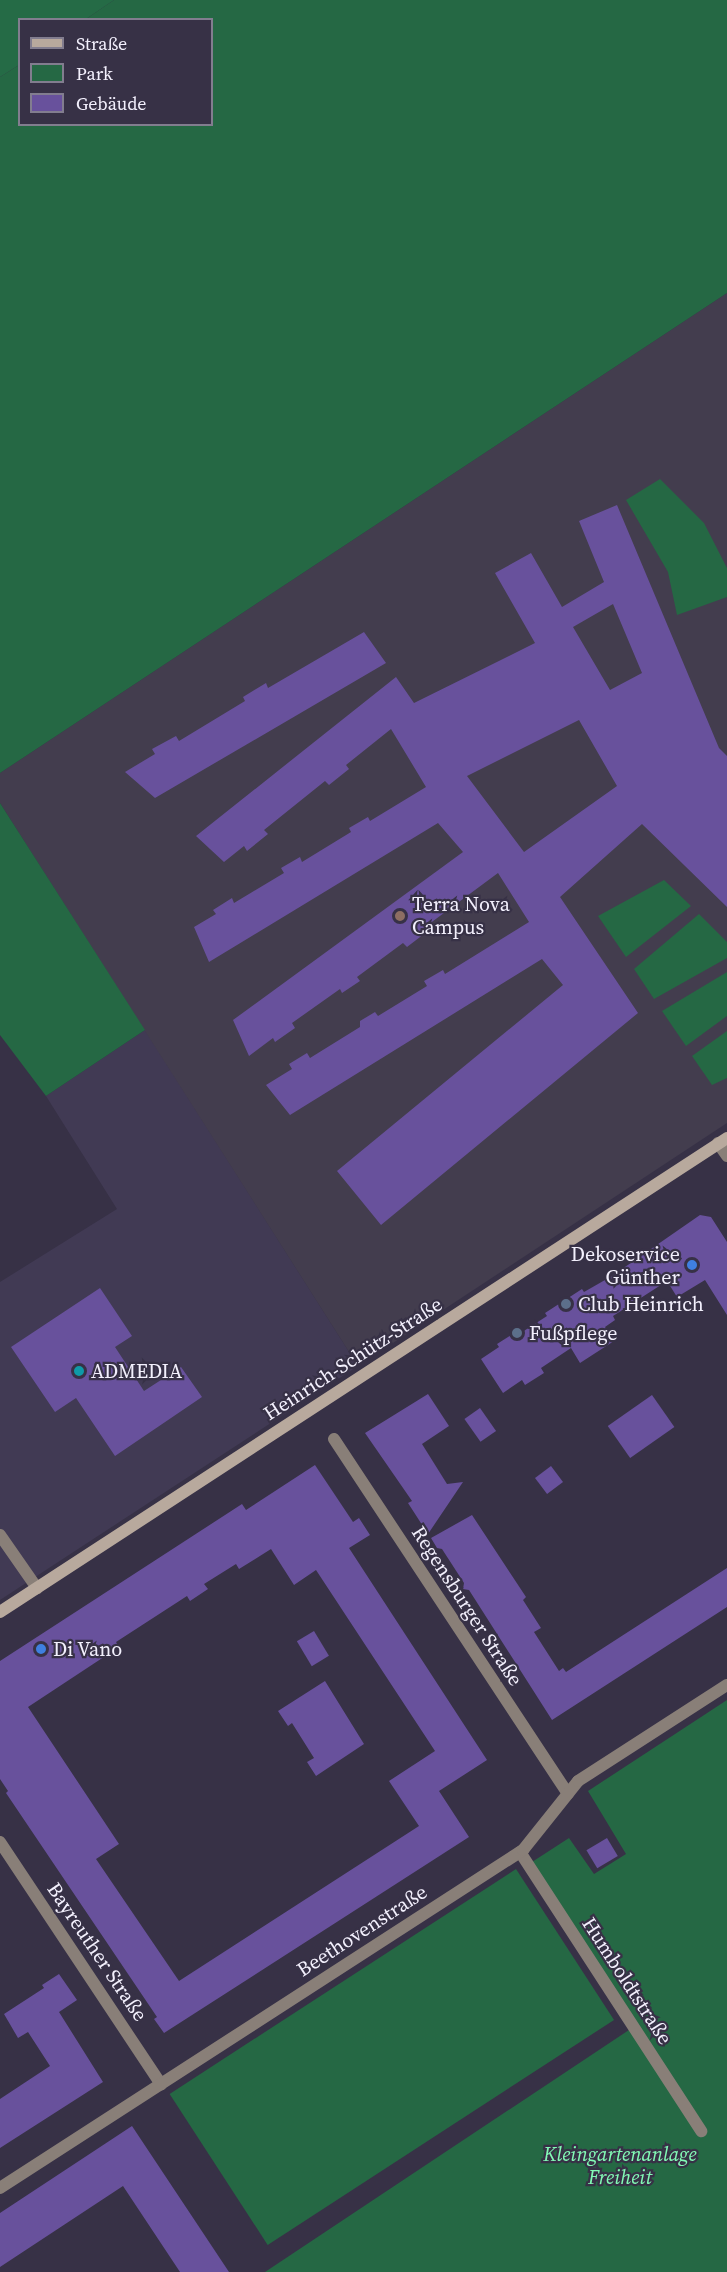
<!DOCTYPE html>
<html>
<head>
<meta charset="utf-8">
<style>
	body { margin:0 }
	#map { position:relative; width:727px; height:2272px; overflow:hidden; background:#373146; font-family:"Source Serif 4",serif }
	div>[style] { position:absolute }
	.built>* { inset:0; background:#413a54 }
	.education>* { inset:0; background:#433d4e }
	.green>* { inset:0; background:#256844; transform-origin:0 0 }
	.forest>* { inset:0; background:#256b46 }
	.building>* { inset:0; background:#68519c; transform-origin:0 0 }
	.street>* { height:12px; margin:-6px; padding:0 6px; transform-origin:6px; border-radius:6px; background:#897f78 }
	.secondary>* { height:12px; margin:-6px; padding:0 6px; transform-origin:6px; border-radius:6px; background:#b8a99d }
	.dots>* { width:16px; height:16px; translate:-50% -50%; box-sizing:border-box; border:3px solid #373146; border-radius:50% }
	span { translate:-50% -50%; white-space:nowrap; text-align:center; line-height:1.15; -webkit-text-stroke:4.5px #373146; paint-order:stroke }
	.poi-label { font-size:20px; color:#f3f0fd }
	.left { translate:0 -50%; text-align:left }
	.right { translate:-100% -50%; text-align:right }
	.street-label { font-size:20px; color:#f3f0fd }
	.park-label { font-size:20px; color:#83fbb6; font-style:italic }
	.legend { position:absolute; left:18px; top:18px; width:195px; height:108px; box-sizing:border-box; background:#373146; border:2px solid #827d8f; margin:0; padding:8px 10px; list-style:none; font-size:18px; color:#f3f0fd }
	.legend li { display:flex; align-items:center; gap:12px; height:30px }
	.legend b { width:30px; border:2px solid #827d8f }
</style>
</head>
<body>
<div id="map">
	<div class="built">
		<div style="clip-path:polygon(145px 1030px,358px 1366px,0 1600px,0 1282px,117px 1209px,46px 1096px)"></div>
	</div>
	<div class="education">
		<div style="clip-path:polygon(727px 293px,727px 1123px,358px 1366px,0 803px,0 773px)"></div>
	</div>
	<div class="green">
		<div style="clip-path:polygon(114px 0,727px 0,727px 293px,0 773px,0 77px,19px 65px,20px 124px,212px 124px,212px 20px,86px 19px)"></div>
		<div style="clip-path:polygon(660px 479px,704px 523px,727px 568px,727px 597px,677px 615px,668px 572px,626px 500px)"></div>
		<div style="clip-path:polygon(0 803px,145px 1030px,46px 1096px,0 1035px)"></div>
		<div style="clip-path:polygon(664px 880px,691px 906px,626px 957px,598px 916px)"></div>
		<div style="clip-path:polygon(699px 914px,727px 942px,727px 958px,654px 999px,634px 969px)"></div>
		<div style="clip-path:polygon(727px 972px,727px 1016px,686px 1046px,662px 1011px)"></div>
		<div style="clip-path:polygon(727px 1031px,727px 1078px,712px 1085px,692px 1056px)"></div>
		<div style="clip-path:polygon(727px 1700px,727px 2272px,265px 2272px,638px 2024px,532px 1862px,569px 1838px,594px 1874px,626px 1854px,588px 1791px)"></div>
		<div style="left:516px;top:1869px;width:180px;height:413px;rotate:57deg"></div>
	</div>
	<div class="forest">
		<div style="clip-path:polygon(0 0,114px 0,86px 19px,20px 20px,19px 65px,0 77px)"></div>
	</div>
	<div class="building">
		<div style="clip-path:polygon(evenodd,617px 505px,719px 748px,727px 756px,727px 907px,642px 824px,560px 897px,638px 1013px,381px 1225px,337px 1171px,563px 985px,542px 959px,290px 1115px,266px 1085px,292px 1069px,289px 1064px,307px 1053px,310px 1058px,360px 1027px,360px 1021px,375px 1012px,378px 1016px,427px 986px,424px 981px,443px 970px,445px 974px,529px 922px,498px 873px,421px 930px,424px 934px,407px 947px,403px 943px,357px 977px,360px 981px,342px 993px,340px 989px,292px 1023px,295px 1028px,275px 1042px,273px 1038px,249px 1056px,233px 1020px,463px 852px,438px 823px,209px 962px,194px 927px,216px 914px,213px 910px,232px 898px,234px 903px,284px 873px,281px 868px,300px 857px,302px 862px,351px 832px,349px 828px,368px 817px,370px 821px,426px 787px,391px 729px,346px 765px,349px 769px,329px 785px,325px 781px,264px 830px,268px 834px,247px 851px,244px 846px,224px 862px,196px 836px,396px 677px,414px 703px,535px 643px,495px 573px,531px 553px,562px 607px,604px 582px,579px 521px,617px 505px,613px 604px,642px 673px,610px 690px,573px 627px,613px 604px,617px 505px,579px 720px,617px 786px,524px 852px,467px 776px,579px 720px)"></div>
		<div style="clip-path:polygon(364px 632px,386px 663px,155px 798px,125px 772px,155px 754px,152px 749px,176px 736px,179px 741px,245px 701px,243px 697px,266px 683px,268px 688px)"></div>
		<div style="clip-path:polygon(700px 1215px,711px 1217px,727px 1242px,727px 1315px,705px 1280px,677px 1297px,667px 1281px,613px 1316px,615px 1320px,605px 1327px,614px 1341px,580px 1363px,571px 1348px,541px 1368px,544px 1373px,525px 1385px,522px 1380px,503px 1393px,481px 1359px,499px 1347px,497px 1344px,511px 1335px,513px 1338px,547px 1316px,545px 1313px,582px 1289px,584px 1292px,612px 1276px)"></div>
		<div style="clip-path:polygon(100px 1288px,132px 1336px,115px 1347px,144px 1391px,181px 1367px,202px 1397px,115px 1456px,76px 1398px,55px 1412px,11px 1347px)"></div>
		<div style="clip-path:polygon(428px 1394px,449px 1426px,422px 1444px,447px 1484px,463px 1482px,428px 1534px,408px 1503px,412px 1501px,365px 1433px)"></div>
		<div style="left:652px;top:1395px;width:39px;height:54px;rotate:55deg"></div>
		<div style="left:480px;top:1408px;width:28px;height:19px;rotate:55deg"></div>
		<div style="clip-path:polygon(evenodd,315px 1465px,353px 1522px,359px 1518px,370px 1535px,349px 1548px,487px 1760px,439px 1791px,469px 1837px,164px 2033px,154px 2019px,157px 2017px,6px 1793px,8px 1791px,0 1779px,0 1661px,242px 1504px,246px 1510px,315px 1465px,271px 1549px,294px 1585px,316px 1570px,435px 1751px,389px 1781px,419px 1826px,179px 1981px,96px 1859px,119px 1844px,28px 1707px,119px 1647px,116px 1642px,187px 1596px,190px 1601px,208px 1589px,204px 1584px,236px 1564px,239px 1569px,271px 1549px)"></div>
		<div style="left:551px;top:1466px;width:20px;height:20px;rotate:53deg"></div>
		<div style="clip-path:polygon(472px 1515px,526px 1597px,523px 1600px,541px 1628px,534px 1632px,559px 1671px,563px 1668px,566px 1672px,727px 1568px,727px 1607px,552px 1720px,469px 1590px,463px 1589px,464px 1583px,442px 1549px,437px 1548px,431px 1538px)"></div>
		<div style="left:314px;top:1631px;width:29px;height:20px;rotate:59deg"></div>
		<div style="clip-path:polygon(325px 1681px,364px 1744px,316px 1776px,307px 1762px,314px 1758px,292px 1723px,288px 1726px,278px 1711px)"></div>
		<div style="left:607px;top:1838px;width:21px;height:24px;rotate:59deg"></div>
		<div style="clip-path:polygon(59px 1974px,77px 2000px,59px 2012px,103px 2082px,0 2148px,0 2099px,50px 2066px,28px 2032px,18px 2038px,4px 2014px,44px 1988px,42px 1985px)"></div>
		<div style="clip-path:polygon(132px 2126px,229px 2272px,180px 2272px,123px 2186px,0 2267px,0 2213px)"></div>
	</div>
	<div class="street">
		<div style="left:718px;top:1143px;width:16px;rotate:55deg"></div>
		<div style="left:334px;top:1439px;width:425px;rotate:56.6deg"></div>
		<div style="left:0;top:1535px;width:65px;rotate:55.1deg"></div>
		<div style="left:0;top:1842px;width:291px;rotate:56.4deg"></div>
		<div style="left:520px;top:1852px;width:333px;rotate:57deg"></div>
		<div style="left:0;top:2188px;width:623px;rotate:-32.87deg"></div>
		<div style="left:523px;top:1850px;width:88px;rotate:-51.4deg"></div>
		<div style="left:578px;top:1781px;width:177px;rotate:-32.8deg"></div>
	</div>
	<div class="secondary">
		<div style="left:0;top:1612px;width:868px;rotate:-33.1deg"></div>
	</div>
	<div class="dots">
		<div style="left:400px;top:916px;background:#8d6e63"></div>
		<div style="left:692px;top:1265px;background:#3f7fe0"></div>
		<div style="left:566px;top:1304px;background:#5c6f8a"></div>
		<div style="left:517px;top:1333px;background:#5c6f8a"></div>
		<div style="left:79px;top:1371px;background:#0f9aa8"></div>
		<div style="left:41px;top:1649px;background:#3f7fe0"></div>
	</div>
	<div class="poi-label">
		<span class="left" style="left:412px;top:916px">Terra Nova<br>Campus</span>
		<span class="right" style="left:680px;top:1266px">Dekoservice<br>Günther</span>
		<span class="left" style="left:578px;top:1304px">Club Heinrich</span>
		<span class="left" style="left:529px;top:1333px">Fußpflege</span>
		<span class="left" style="left:91px;top:1371px">ADMEDIA</span>
		<span class="left" style="left:53px;top:1649px">Di Vano</span>
	</div>
	<div class="street-label">
		<span style="left:353px;top:1359px;rotate:-33deg">Heinrich-Schütz-Straße</span>
		<span style="left:467px;top:1606px;rotate:57deg">Regensburger Straße</span>
		<span style="left:362px;top:1931px;rotate:-33deg">Beethovenstraße</span>
		<span style="left:97px;top:1952px;rotate:56deg">Bayreuther Straße</span>
		<span style="left:627px;top:1981px;rotate:57deg">Humboldtstraße</span>
	</div>
	<div class="park-label">
		<span style="left:620px;top:2166px">Kleingartenanlage<br>Freiheit</span>
	</div>
	<ul class="legend">
	<li><b style="height:8px;background:#b8a99d"></b>Straße</li>
	<li><b style="height:16px;background:#256844"></b>Park</li>
	<li><b style="height:16px;background:#68519c"></b>Gebäude</li>
	</ul>
</div>
</body>
</html>
